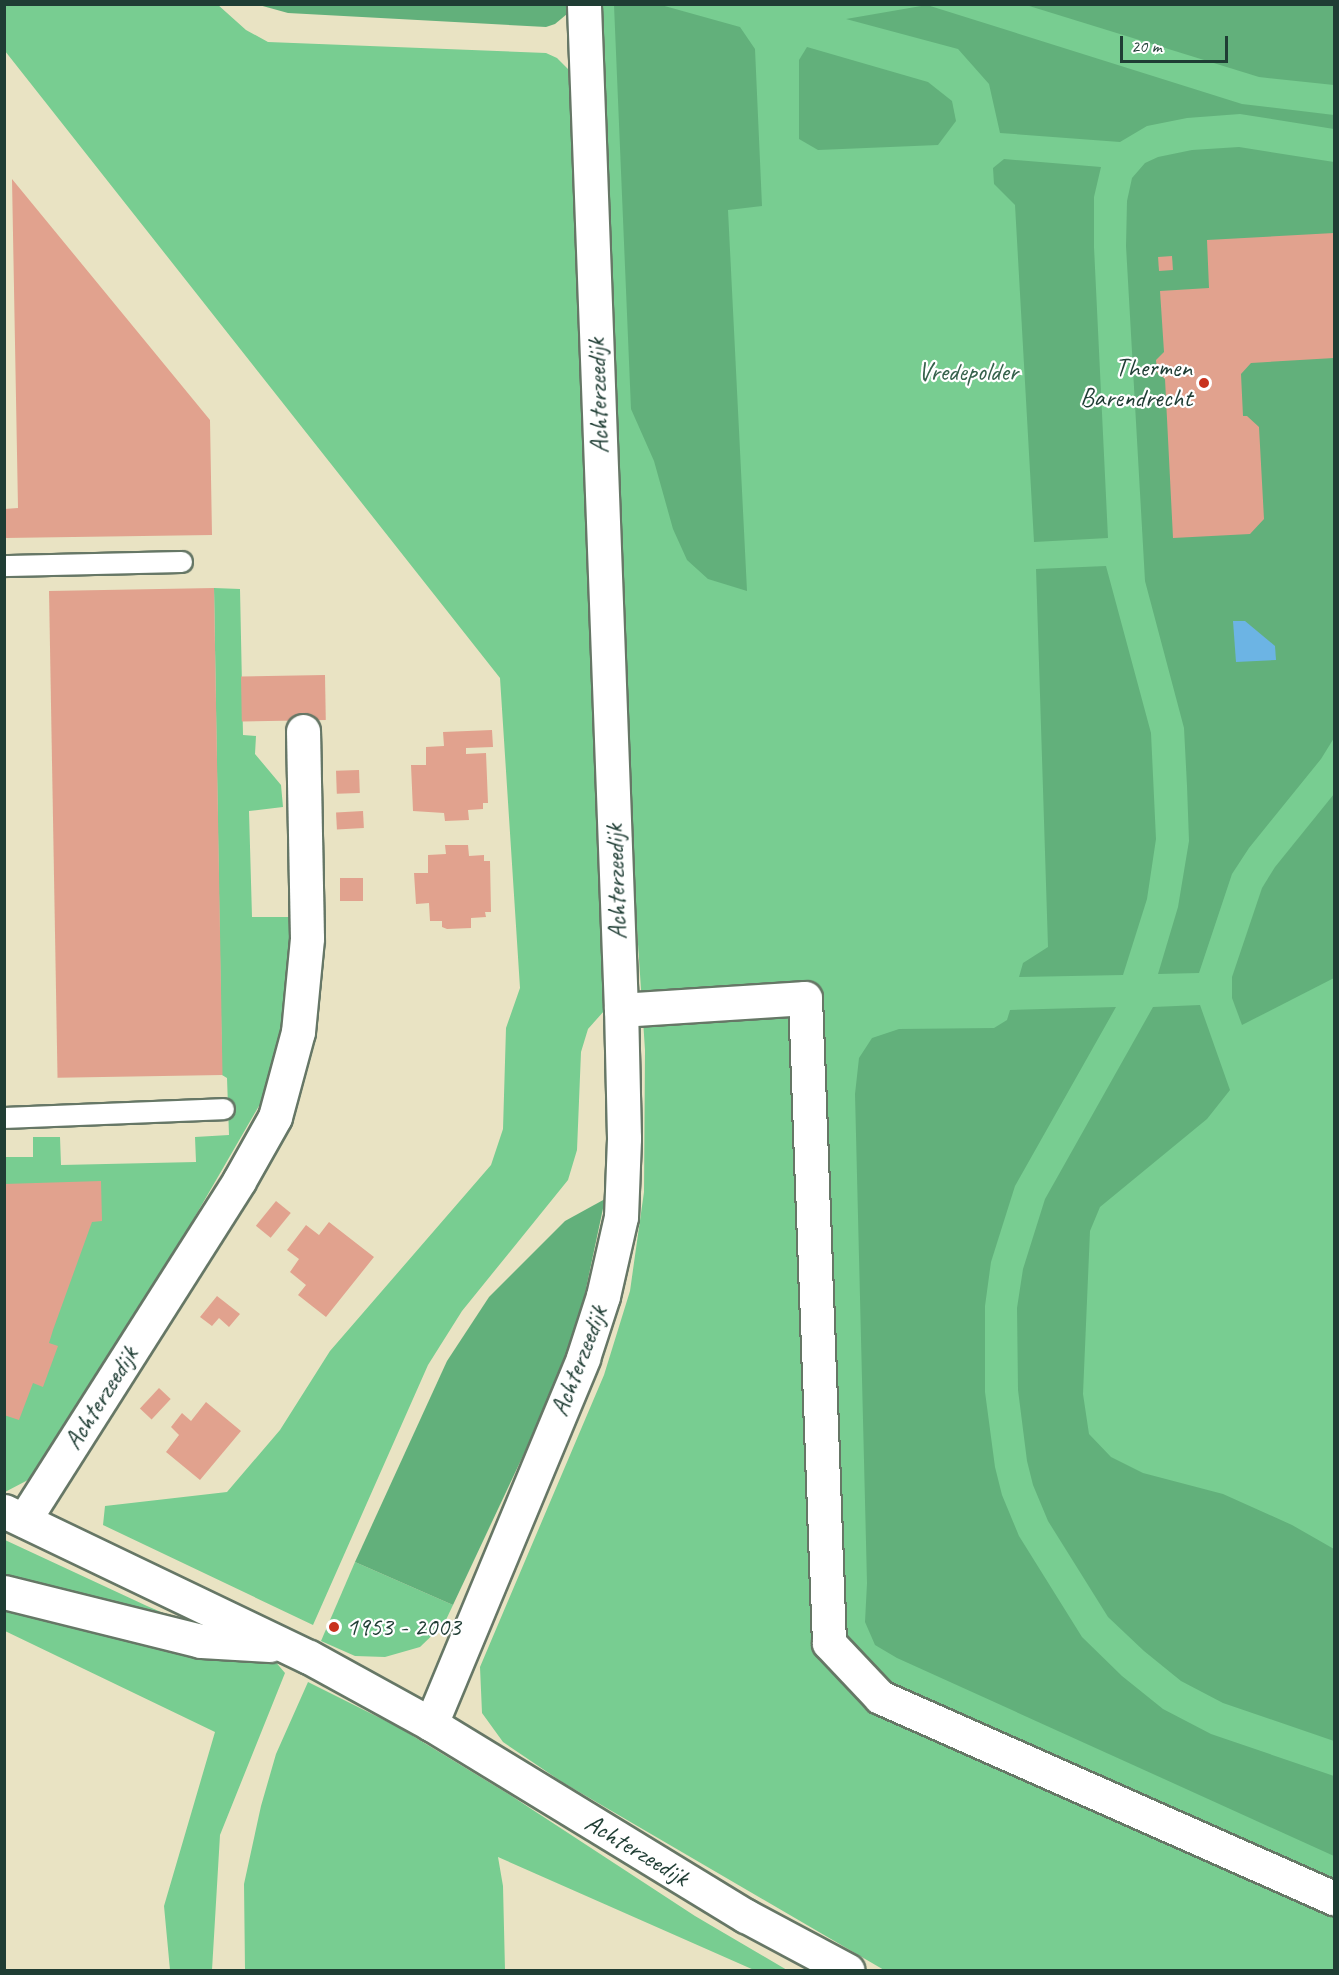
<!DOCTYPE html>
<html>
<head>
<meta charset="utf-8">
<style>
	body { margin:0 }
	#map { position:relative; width:1339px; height:1975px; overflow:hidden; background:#e9e3c3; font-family:Caveat,sans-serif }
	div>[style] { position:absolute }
	.green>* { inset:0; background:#78cd91 }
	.forest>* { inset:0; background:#62b07b }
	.water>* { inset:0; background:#6cb4e4 }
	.building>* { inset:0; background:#e1a28e; transform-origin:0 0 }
	.roads { filter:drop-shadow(2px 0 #676) drop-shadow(-2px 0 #676) drop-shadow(0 2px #676) drop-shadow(0 -2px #676) }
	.service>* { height:20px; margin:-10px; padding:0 10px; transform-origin:10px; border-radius:10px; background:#fff }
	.minor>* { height:33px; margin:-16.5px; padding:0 16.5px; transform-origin:16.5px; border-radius:16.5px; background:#fff }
	.dots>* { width:16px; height:16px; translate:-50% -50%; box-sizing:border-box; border:3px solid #fff; border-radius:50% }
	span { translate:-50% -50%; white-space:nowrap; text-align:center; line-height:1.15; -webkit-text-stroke:4.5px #fff; paint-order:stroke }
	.poi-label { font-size:26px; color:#1f3d34 }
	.right { translate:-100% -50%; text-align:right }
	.left { translate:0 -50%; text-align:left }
	.park-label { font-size:26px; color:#35614b }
	.street-label { font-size:26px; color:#1f3d34 }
	.frame { position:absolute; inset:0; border:6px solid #1f3d34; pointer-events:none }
	.scale { position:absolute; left:1120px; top:36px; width:108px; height:27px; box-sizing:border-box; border:3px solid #1f3d34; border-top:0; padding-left:8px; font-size:18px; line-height:21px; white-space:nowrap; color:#1f3d34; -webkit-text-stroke:4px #fff; paint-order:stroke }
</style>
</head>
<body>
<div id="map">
	<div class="green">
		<div style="clip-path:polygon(217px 4px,246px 30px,268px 42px,546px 53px,557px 58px,568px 69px,574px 156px,602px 885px,604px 1011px,588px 1029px,581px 1052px,577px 1150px,568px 1180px,462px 1311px,428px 1365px,313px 1625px,103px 1525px,105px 1506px,227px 1492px,280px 1430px,330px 1351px,491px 1165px,503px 1129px,506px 1028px,520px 988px,500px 678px,5px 51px,5px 5px)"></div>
		<div style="clip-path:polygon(576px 5px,1334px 5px,1334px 1970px,884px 1970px,562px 1782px,503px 1742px,482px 1713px,480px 1667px,604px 1375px,630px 1291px,644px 1192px,645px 1050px)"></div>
		<div style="clip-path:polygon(214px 588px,240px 589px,243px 735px,256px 736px,255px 754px,281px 785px,283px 807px,249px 811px,252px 917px,293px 917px,298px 923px,274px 1080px,49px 1469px,5px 1492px,5px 1157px,33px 1157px,33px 1137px,60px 1137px,61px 1165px,196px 1162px,195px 1137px,229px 1135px,227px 1078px,222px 1075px)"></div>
		<div style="clip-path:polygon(5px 1540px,147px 1606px,203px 1630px,5px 1576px)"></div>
		<div style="clip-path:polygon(355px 1562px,453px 1605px,444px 1624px,420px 1647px,385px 1657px,355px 1656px,321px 1641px)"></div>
		<div style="clip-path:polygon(4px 1611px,274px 1660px,285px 1673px,220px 1835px,212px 1970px,170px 1970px,164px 1906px,215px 1732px,5px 1631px)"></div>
		<div style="clip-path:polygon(308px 1682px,398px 1727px,510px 1795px,695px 1916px,787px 1970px,754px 1970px,498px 1857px,503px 1886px,505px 1970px,245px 1970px,244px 1884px,261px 1806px,276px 1754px)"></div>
	</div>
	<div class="forest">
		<div style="clip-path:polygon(567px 5px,567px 14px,555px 24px,546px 27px,288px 13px,259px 5px)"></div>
		<div style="clip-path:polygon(614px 5px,661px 5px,740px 27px,755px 49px,762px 206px,728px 210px,747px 591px,708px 579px,687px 560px,673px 529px,654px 461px,631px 409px)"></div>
		<div style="clip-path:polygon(927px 5px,1242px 104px,1334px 115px,1334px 129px,1240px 114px,1187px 118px,1147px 126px,1120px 142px,1000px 133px,989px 84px,958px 49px,846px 19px)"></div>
		<div style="clip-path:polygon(1026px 5px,1334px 5px,1334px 85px,1259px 77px)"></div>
		<div style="clip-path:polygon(807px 47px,928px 82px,952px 101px,956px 121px,938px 145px,818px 150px,799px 139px,799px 60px)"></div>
		<div style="clip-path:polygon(1239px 147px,1334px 162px,1334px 738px,1321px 759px,1249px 848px,1232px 874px,1199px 973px,1158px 974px,1178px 907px,1189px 841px,1187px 786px,1184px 728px,1145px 581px,1126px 246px,1127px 201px,1132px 178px,1145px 163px,1158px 157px,1192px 150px)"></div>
		<div style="clip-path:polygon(1004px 159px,1101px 167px,1094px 197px,1094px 247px,1108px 538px,1034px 542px,1015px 205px,994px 184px,993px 168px)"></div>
		<div style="clip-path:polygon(1106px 566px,1151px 733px,1156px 839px,1147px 899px,1123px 975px,1019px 977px,1023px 963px,1048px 947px,1036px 569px)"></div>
		<div style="clip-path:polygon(1334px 794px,1334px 978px,1242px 1025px,1232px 998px,1232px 977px,1262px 888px,1275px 867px)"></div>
		<div style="clip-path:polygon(1200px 1005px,1230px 1090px,1207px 1119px,1100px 1207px,1090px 1231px,1083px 1394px,1089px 1434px,1111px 1457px,1143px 1473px,1223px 1494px,1292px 1525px,1334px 1549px,1334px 1741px,1223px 1703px,1181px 1681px,1144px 1651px,1108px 1617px,1048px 1521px,1033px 1485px,1027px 1461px,1018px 1390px,1017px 1308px,1023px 1269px,1045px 1199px,1153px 1007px)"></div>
		<div style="clip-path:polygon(1116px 1007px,1015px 1186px,991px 1262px,985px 1306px,985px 1392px,995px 1467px,1002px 1495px,1019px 1536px,1082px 1637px,1122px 1676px,1163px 1709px,1211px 1734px,1334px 1776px,1334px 1856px,897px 1658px,875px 1645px,865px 1622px,867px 1583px,855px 1094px,859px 1058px,872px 1038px,899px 1029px,994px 1028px,1007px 1020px,1010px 1010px)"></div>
		<div style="clip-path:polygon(605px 1199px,580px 1317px,544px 1411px,453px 1605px,355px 1562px,447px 1361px,489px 1297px,565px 1221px)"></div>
	</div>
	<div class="water">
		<div style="clip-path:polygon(1233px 621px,1245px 621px,1275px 646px,1276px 660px,1236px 662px)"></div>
	</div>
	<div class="building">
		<div style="clip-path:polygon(12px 179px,210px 420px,212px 535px,4px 538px,4px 509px,18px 508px)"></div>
		<div style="clip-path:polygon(1334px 233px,1334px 358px,1251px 363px,1241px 374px,1243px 416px,1247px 416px,1259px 427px,1264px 519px,1250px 534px,1173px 538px,1165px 379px,1157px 372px,1156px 360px,1164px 352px,1160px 291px,1209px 288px,1207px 240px)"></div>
		<div style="left:1172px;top:256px;width:14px;height:14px;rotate:86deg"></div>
		<div style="left:214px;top:588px;width:487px;height:165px;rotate:89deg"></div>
		<div style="left:325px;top:675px;width:45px;height:84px;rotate:89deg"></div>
		<div style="clip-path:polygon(492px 730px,493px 747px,466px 748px,466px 754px,486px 753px,488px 803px,483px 803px,483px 809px,468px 810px,469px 820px,445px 821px,444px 813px,413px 811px,411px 765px,426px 765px,426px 747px,444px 746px,443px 732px)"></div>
		<div style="left:359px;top:770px;width:23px;height:23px;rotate:88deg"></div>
		<div style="left:363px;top:811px;width:17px;height:27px;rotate:87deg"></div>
		<div style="clip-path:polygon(445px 845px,468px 845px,469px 856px,484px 855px,484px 861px,490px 861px,491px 912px,485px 912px,486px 917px,471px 918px,471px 928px,447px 929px,442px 927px,442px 921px,430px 921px,429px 903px,416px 904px,414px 873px,428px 873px,428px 855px,446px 854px)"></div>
		<div style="left:363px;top:878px;width:23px;height:23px;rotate:90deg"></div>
		<div style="clip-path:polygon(101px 1181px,102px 1221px,92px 1222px,53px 1330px,49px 1343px,58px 1346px,43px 1387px,33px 1383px,19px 1420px,4px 1415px,4px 1184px)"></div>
		<div style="left:276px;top:1201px;width:19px;height:32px;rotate:39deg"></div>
		<div style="clip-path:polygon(329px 1222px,374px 1257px,326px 1317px,298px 1295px,306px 1285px,290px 1272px,299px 1259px,287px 1250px,306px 1225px,319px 1235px)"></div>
		<div style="clip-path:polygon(217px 1296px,240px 1314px,229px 1327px,219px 1318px,212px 1326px,200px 1317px)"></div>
		<div style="left:159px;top:1388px;width:16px;height:28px;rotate:43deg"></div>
		<div style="clip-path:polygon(206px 1402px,241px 1431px,200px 1480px,166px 1452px,179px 1435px,171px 1427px,182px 1413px,191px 1421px)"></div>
	</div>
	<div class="roads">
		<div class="service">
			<div style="left:4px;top:566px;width:178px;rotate:-1.3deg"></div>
			<div style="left:4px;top:1118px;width:220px;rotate:-2.3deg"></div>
		</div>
		<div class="minor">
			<div style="left:621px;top:1010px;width:184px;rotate:-3.7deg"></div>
			<div style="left:805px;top:998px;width:645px;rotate:87.87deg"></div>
			<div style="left:829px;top:1643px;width:74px;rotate:46.6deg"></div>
			<div style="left:880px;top:1697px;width:497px;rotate:23.9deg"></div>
			<div style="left:4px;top:1511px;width:338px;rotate:25.6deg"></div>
			<div style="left:309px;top:1657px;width:139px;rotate:28.8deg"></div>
			<div style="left:431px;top:1724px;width:369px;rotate:31.4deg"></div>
			<div style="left:746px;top:1916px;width:115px;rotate:28.1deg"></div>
			<div style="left:24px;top:1520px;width:401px;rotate:-57.6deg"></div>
			<div style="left:239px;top:1181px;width:73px;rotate:-60.6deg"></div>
			<div style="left:275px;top:1117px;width:88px;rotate:-74.9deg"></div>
			<div style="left:298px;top:1032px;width:94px;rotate:-84.5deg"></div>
			<div style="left:307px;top:938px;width:207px;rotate:-91.1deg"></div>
			<div style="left:4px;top:1592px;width:203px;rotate:14deg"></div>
			<div style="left:201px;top:1641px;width:69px;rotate:3.3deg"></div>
			<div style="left:431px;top:1724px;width:396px;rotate:-67.4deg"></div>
			<div style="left:583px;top:1358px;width:65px;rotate:-72.1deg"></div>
			<div style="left:603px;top:1296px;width:81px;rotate:-77.2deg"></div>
			<div style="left:621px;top:1217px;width:79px;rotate:-87.8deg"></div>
			<div style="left:624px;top:1138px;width:128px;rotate:-91.3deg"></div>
			<div style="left:621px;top:1010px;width:1007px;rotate:-92.11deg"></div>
		</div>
	</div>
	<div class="dots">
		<div style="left:1204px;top:383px;background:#c8321e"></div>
		<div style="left:334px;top:1627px;background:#c8321e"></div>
	</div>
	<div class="poi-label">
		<span class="right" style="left:1192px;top:383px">Thermen<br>Barendrecht</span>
		<span class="left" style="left:346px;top:1627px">1953 - 2003</span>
	</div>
	<div class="park-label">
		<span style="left:968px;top:372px">Vredepolder</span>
	</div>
	<div class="street-label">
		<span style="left:598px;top:396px;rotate:-92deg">Achterzeedijk</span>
		<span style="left:616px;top:882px;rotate:-92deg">Achterzeedijk</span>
		<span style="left:579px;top:1361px;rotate:-69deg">Achterzeedijk</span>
		<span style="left:101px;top:1398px;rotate:-58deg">Achterzeedijk</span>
		<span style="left:637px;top:1850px;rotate:31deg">Achterzeedijk</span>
	</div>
	<div class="frame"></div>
	<div class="scale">20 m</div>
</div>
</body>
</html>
